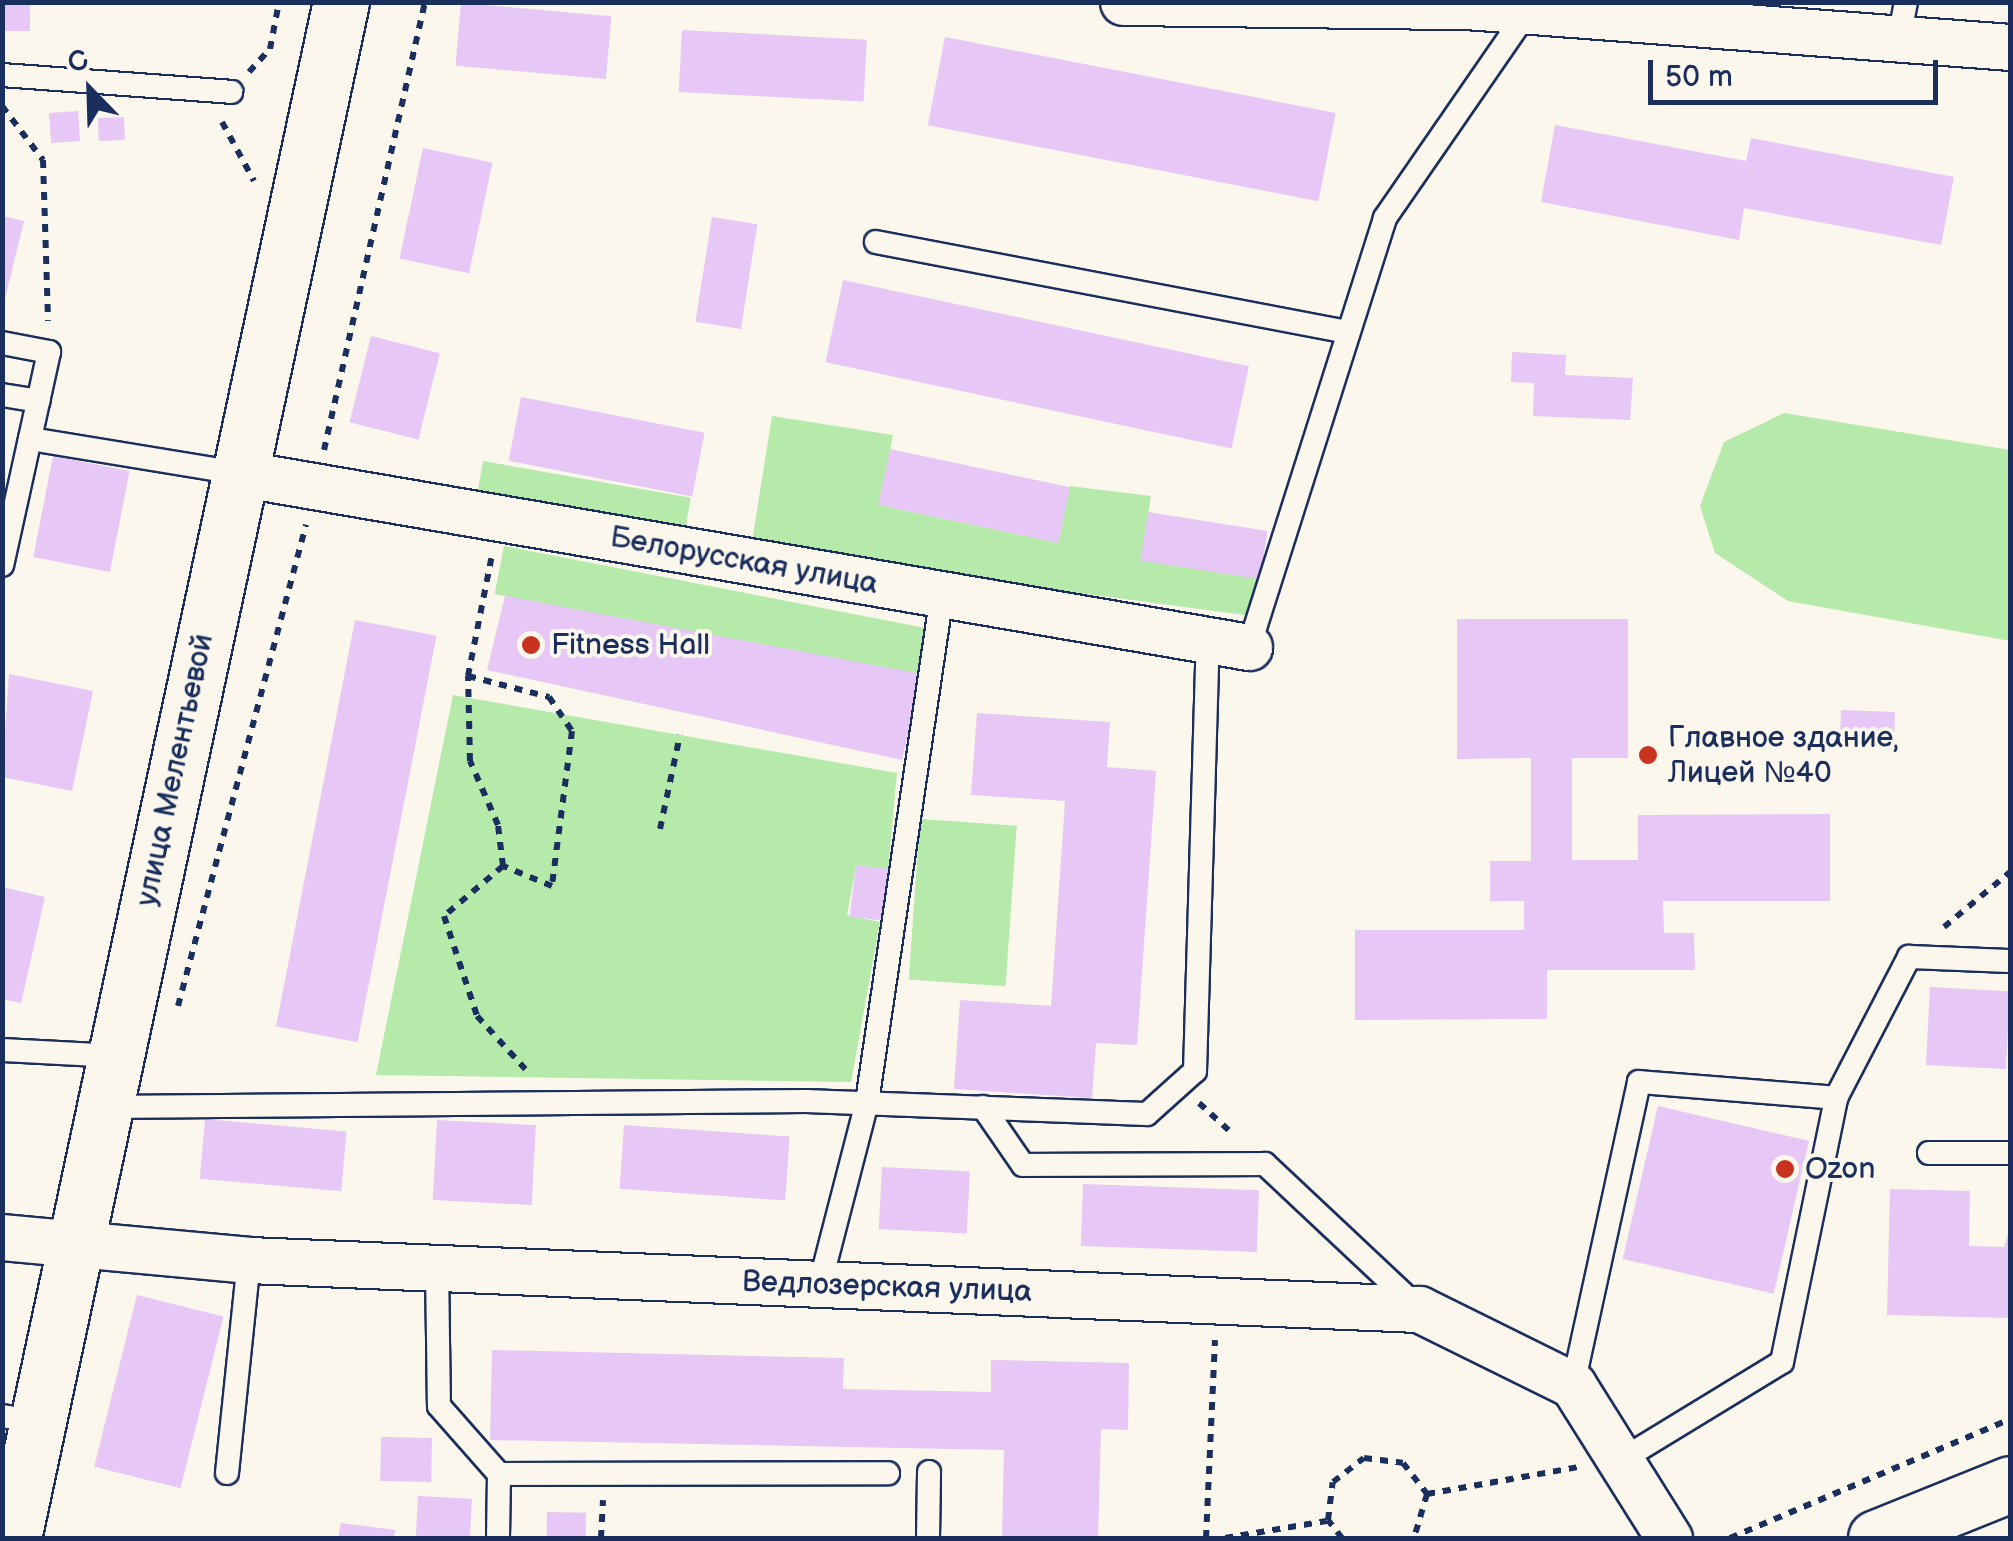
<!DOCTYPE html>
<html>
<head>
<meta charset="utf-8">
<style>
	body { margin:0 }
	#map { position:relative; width:2013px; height:1541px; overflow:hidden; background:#fbf7ec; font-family:"Balsamiq Sans",sans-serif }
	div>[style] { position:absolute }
	.green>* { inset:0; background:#b5eaab; transform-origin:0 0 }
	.building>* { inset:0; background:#e6c7f5; transform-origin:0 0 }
	.path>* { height:6px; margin-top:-3px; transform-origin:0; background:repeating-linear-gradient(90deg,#1b2f5e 0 8px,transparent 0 16px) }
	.roads { filter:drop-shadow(2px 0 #1b2f5e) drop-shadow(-2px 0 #1b2f5e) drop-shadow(0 2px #1b2f5e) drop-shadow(0 -2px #1b2f5e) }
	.service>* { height:22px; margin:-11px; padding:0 11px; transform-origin:11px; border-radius:11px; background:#fbf7ec }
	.minor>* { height:45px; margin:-22.5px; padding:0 22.5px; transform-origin:22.5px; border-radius:22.5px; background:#fbf7ec }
	.secondary>* { height:55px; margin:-27.5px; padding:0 27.5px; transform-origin:27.5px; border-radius:27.5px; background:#fbf7ec }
	.primary>* { height:55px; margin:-27.5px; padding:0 27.5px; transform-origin:27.5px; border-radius:27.5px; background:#fbf7ec }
	.dots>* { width:28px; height:28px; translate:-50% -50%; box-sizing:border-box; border:5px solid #fbf7ec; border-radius:50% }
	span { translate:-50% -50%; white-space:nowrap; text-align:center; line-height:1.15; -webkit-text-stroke:8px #fbf7ec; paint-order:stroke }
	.street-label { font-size:30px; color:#1b2f5e }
	.poi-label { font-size:30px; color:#1b2f5e }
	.left { translate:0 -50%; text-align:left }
	.frame { position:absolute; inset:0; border:5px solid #1b2f5e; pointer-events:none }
	.north { position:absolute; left:40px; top:40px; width:100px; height:100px; -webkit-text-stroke:8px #fbf7ec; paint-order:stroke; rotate:337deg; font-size:28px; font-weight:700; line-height:40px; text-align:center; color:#1b2f5e }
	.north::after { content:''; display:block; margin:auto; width:35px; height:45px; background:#1b2f5e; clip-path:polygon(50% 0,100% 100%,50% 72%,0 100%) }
	.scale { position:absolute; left:1648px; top:60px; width:290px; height:45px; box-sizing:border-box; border:5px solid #1b2f5e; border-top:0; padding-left:12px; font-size:30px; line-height:35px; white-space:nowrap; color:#1b2f5e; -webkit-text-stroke:8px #fbf7ec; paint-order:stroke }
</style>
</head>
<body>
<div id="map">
	<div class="green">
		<div style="clip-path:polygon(1784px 413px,2010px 450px,2010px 641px,1788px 601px,1715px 553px,1700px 506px,1724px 442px)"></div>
		<div style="clip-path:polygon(772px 416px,893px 435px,879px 505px,1058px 543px,1070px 486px,1151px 496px,1141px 560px,1259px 578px,1252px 616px,1050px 589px,1048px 600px,751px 548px)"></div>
		<div style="left:483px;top:461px;width:211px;height:34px;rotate:10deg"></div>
		<div style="left:504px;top:546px;width:436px;height:49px;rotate:11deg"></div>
		<div style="clip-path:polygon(453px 695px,897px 773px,888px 869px,856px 866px,847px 915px,880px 922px,851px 1082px,376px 1075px)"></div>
		<div style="left:920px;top:819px;width:97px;height:161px;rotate:4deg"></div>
	</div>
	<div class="building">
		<div style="left:2px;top:2px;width:28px;height:29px"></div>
		<div style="left:461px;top:3px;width:151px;height:63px;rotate:5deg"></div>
		<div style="left:682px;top:30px;width:185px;height:62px;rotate:3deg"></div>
		<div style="left:945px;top:37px;width:398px;height:90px;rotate:11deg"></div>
		<div style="left:78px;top:111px;width:30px;height:29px;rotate:86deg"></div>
		<div style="left:124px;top:117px;width:23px;height:26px;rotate:88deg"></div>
		<div style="clip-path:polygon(1555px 125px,1746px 161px,1751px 138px,1954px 177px,1941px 245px,1744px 208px,1739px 240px,1541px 202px)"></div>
		<div style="left:423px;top:148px;width:71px;height:113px;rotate:12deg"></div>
		<div style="clip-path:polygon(2px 216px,24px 221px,4px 303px,2px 303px)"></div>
		<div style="left:712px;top:217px;width:46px;height:106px;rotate:9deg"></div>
		<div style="left:843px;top:280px;width:415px;height:84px;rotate:12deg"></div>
		<div style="left:371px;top:336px;width:71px;height:89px;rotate:14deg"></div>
		<div style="clip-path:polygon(1512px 352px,1566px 355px,1565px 375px,1633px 378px,1630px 420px,1533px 416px,1534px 383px,1511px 382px)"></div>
		<div style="left:521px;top:397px;width:187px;height:65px;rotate:11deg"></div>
		<div style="left:890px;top:449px;width:184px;height:57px;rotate:12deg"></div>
		<div style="left:53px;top:456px;width:78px;height:103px;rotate:11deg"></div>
		<div style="left:1148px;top:512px;width:121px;height:49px;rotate:9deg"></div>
		<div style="clip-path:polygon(505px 596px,922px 674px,902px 760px,487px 670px)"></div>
		<div style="clip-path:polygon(1457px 619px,1628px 619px,1628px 758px,1572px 758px,1572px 860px,1638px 860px,1638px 815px,1830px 814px,1830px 901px,1663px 901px,1664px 933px,1694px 933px,1695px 970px,1547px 970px,1547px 1019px,1355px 1020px,1355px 930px,1524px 930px,1524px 901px,1490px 901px,1490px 861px,1531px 861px,1531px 758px,1457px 759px)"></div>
		<div style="left:355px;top:620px;width:83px;height:414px;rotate:11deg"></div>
		<div style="clip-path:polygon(9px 674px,93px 691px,72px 791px,2px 777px)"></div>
		<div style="left:1841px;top:710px;width:54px;height:36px;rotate:2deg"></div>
		<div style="clip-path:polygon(977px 713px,1110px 722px,1107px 767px,1156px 771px,1137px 1045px,1096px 1043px,1092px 1098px,954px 1089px,960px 1000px,1051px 1006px,1065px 801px,971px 795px)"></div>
		<div style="left:856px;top:865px;width:32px;height:52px;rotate:7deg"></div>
		<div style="clip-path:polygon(2px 887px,45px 897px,21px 1003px,2px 999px)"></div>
		<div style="left:1930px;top:987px;width:80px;height:78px;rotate:3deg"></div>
		<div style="left:1658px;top:1106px;width:155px;height:157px;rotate:13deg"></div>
		<div style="left:205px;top:1119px;width:142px;height:60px;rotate:5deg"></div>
		<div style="left:437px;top:1120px;width:99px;height:80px;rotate:3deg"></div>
		<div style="left:624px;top:1125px;width:166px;height:64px;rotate:4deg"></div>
		<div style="left:882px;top:1167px;width:88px;height:62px;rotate:3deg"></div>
		<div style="left:1083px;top:1184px;width:176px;height:62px;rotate:2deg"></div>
		<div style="clip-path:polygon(1890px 1189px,1970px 1191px,1969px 1246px,2004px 1247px,2010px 1227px,2010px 1318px,1887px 1315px)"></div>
		<div style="left:137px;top:1295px;width:89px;height:177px;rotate:14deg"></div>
		<div style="clip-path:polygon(492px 1350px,844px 1358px,843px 1389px,991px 1392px,991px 1360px,1129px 1363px,1128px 1430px,1101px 1429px,1098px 1538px,1002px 1538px,1004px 1450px,490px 1440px)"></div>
		<div style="left:381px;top:1437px;width:51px;height:44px;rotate:1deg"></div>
		<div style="left:418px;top:1496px;width:54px;height:42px;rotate:3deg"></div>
		<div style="left:547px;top:1512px;width:39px;height:26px;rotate:1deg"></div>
		<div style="clip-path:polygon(341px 1523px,395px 1530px,394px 1538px,338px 1538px)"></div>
	</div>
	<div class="path">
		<div style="left:249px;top:72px;width:31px;rotate:-48deg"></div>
		<div style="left:270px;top:49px;width:48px;rotate:-79.2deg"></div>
		<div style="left:2px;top:106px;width:68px;rotate:52.8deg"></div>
		<div style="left:43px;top:160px;width:161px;rotate:88.2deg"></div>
		<div style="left:222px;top:122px;width:67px;rotate:61.5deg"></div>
		<div style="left:324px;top:450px;width:459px;rotate:-77.3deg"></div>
		<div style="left:468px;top:676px;width:84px;rotate:14.5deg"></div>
		<div style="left:549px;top:697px;width:41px;rotate:55.9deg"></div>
		<div style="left:572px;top:731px;width:156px;rotate:97.4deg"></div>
		<div style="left:552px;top:886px;width:53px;rotate:-157.8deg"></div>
		<div style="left:503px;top:866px;width:41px;rotate:-97deg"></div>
		<div style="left:498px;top:825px;width:70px;rotate:-113.6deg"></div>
		<div style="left:470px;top:761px;width:85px;rotate:-91.3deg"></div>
		<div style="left:468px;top:676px;width:123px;rotate:-78.8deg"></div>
		<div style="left:660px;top:829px;width:96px;rotate:-78deg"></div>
		<div style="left:503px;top:866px;width:77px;rotate:139.7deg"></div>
		<div style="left:444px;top:916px;width:105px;rotate:71.7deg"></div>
		<div style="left:477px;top:1016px;width:76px;rotate:47.7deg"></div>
		<div style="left:1944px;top:927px;width:86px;rotate:-39.8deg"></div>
		<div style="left:178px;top:1006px;width:498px;rotate:-75.1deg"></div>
		<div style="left:1199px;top:1103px;width:47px;rotate:42.4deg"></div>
		<div style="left:1427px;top:1494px;width:153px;rotate:-10.1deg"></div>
		<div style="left:601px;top:1538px;width:38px;rotate:-87deg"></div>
		<div style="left:1206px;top:1538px;width:198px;rotate:-87.4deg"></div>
		<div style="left:1225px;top:1538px;width:103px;rotate:-9.5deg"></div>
		<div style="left:1342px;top:1538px;width:23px;rotate:-128deg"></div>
		<div style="left:1328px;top:1520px;width:38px;rotate:-83deg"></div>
		<div style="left:1333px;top:1482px;width:39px;rotate:-38deg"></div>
		<div style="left:1364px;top:1458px;width:39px;rotate:7deg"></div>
		<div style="left:1403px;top:1463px;width:39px;rotate:52deg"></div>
		<div style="left:1427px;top:1494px;width:46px;rotate:106.5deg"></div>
		<div style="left:1730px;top:1538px;width:304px;rotate:-23deg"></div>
	</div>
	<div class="roads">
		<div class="service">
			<div style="left:1899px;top:38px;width:37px;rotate:-79deg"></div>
			<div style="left:2px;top:75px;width:230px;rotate:4.2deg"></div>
			<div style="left:876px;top:242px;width:481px;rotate:10.8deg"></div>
			<div style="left:2px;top:343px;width:48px;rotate:10.8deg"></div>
			<div style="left:49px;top:352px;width:218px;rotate:102.4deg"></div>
			<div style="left:2px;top:395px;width:37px;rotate:9deg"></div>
			<div style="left:30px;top:439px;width:211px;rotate:9.3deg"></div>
			<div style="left:1249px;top:647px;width:450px;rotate:-72.4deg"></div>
			<div style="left:1385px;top:218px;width:252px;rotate:-55.4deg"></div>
			<div style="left:2px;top:1050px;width:113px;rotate:3deg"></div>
			<div style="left:104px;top:1107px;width:702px;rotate:-0.49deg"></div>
			<div style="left:806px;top:1101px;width:341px;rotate:2.2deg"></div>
			<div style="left:1147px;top:1114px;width:64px;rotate:-41.9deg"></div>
			<div style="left:1195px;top:1071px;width:431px;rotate:-88.3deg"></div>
			<div style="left:983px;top:1107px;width:70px;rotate:55.4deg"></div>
			<div style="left:1023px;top:1165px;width:242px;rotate:-0.2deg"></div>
			<div style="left:1265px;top:1164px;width:207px;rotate:43.2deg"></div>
			<div style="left:1929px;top:1153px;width:81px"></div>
			<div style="left:437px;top:1267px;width:139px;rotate:89.2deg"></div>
			<div style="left:439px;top:1406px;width:91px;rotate:48.6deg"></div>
			<div style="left:499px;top:1474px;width:64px;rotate:90.9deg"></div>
			<div style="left:820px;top:1284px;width:188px;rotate:-75.5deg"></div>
			<div style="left:867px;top:1102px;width:513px;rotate:-81.59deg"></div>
			<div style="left:1573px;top:1385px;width:310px;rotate:-77.7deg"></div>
			<div style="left:1639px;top:1082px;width:198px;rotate:4.6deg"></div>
			<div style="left:2px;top:1416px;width:36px;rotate:9deg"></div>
			<div style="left:1623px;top:1459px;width:186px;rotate:-31.4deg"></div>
			<div style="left:1782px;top:1362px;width:269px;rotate:-78.4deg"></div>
			<div style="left:1836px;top:1098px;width:159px;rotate:-62.6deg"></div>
			<div style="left:1909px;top:957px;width:101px;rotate:2.3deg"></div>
			<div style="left:227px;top:1473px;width:214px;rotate:-84.1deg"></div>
			<div style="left:499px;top:1474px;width:389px;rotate:-0.1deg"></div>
			<div style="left:928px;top:1538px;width:66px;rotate:-89.1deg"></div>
		</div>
		<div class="minor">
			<div style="left:1123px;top:2px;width:343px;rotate:0.7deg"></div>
			<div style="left:1466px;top:6px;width:546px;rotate:4.31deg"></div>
			<div style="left:238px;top:473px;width:1026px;rotate:9.77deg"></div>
			<div style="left:2px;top:1237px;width:248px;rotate:5.3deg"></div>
			<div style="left:249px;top:1260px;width:1171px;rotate:2.4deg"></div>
			<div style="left:1419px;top:1309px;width:172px;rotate:26.3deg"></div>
			<div style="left:1573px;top:1385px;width:181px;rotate:57.9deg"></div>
		</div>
		<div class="secondary">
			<div style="left:13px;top:1538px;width:1571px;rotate:-77.95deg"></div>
		</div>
		<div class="primary">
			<div style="left:1876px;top:1538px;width:144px;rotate:-21.9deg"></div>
		</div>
	</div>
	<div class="dots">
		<div style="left:531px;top:645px;background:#c8321e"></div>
		<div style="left:1648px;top:755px;background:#c8321e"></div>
		<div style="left:1785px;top:1169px;background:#c8321e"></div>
	</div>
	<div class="street-label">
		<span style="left:744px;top:561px;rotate:10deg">Белорусская улица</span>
		<span style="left:175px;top:770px;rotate:-78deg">улица Мелентьевой</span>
		<span style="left:887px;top:1287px;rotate:2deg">Ведлозерская улица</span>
	</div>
	<div class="poi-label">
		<span class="left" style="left:551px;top:645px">Fitness Hall</span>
		<span class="left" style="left:1668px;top:755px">Главное здание,<br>Лицей №40</span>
		<span class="left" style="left:1805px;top:1169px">Ozon</span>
	</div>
	<div class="frame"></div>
	<div class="north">С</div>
	<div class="scale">50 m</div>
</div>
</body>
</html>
